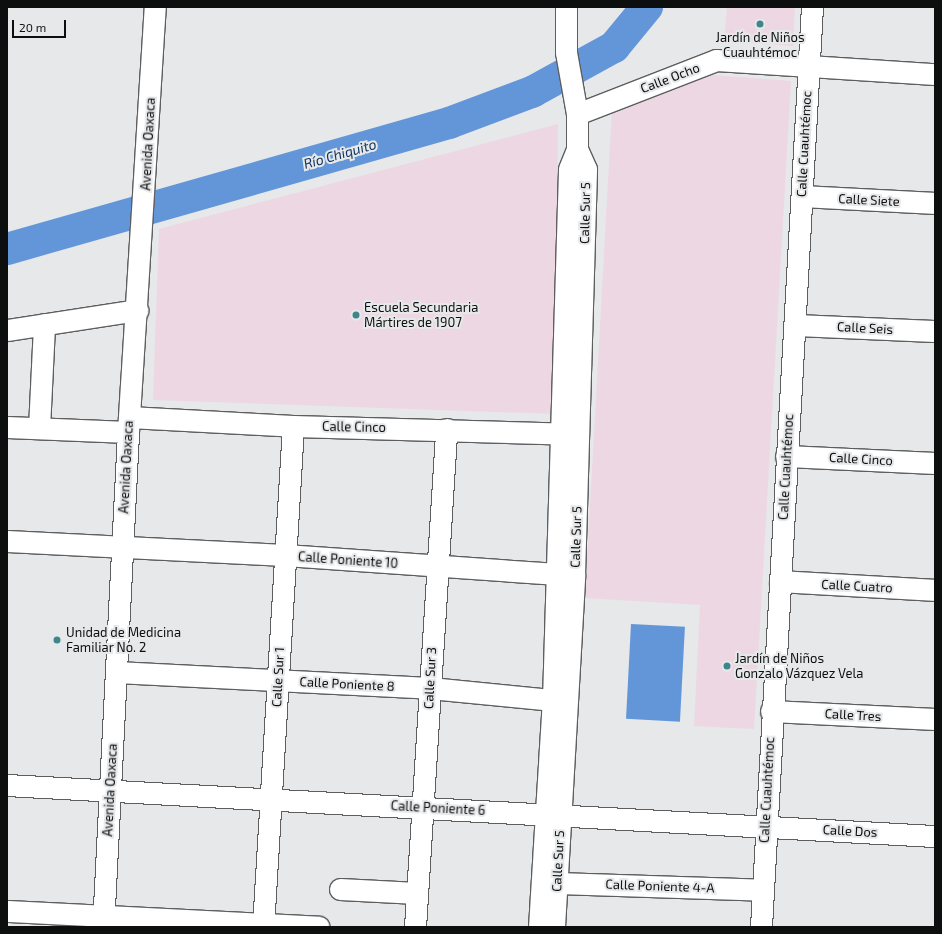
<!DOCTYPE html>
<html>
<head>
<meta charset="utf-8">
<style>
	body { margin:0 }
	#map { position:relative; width:942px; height:934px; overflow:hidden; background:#e6e8ea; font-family:"Exo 2",sans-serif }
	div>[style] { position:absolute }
	.education>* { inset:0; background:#edd7e3 }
	.water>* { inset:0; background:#6296d9; transform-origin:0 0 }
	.river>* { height:32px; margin:-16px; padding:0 16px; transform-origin:16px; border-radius:16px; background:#6296d9 }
	.roads { filter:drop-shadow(1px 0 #5c5e60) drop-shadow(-1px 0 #5c5e60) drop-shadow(0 1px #5c5e60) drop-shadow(0 -1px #5c5e60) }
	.street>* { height:21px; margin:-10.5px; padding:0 10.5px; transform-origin:10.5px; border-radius:10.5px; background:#fff }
	.dots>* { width:11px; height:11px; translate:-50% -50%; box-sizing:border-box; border:2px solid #e6e8ea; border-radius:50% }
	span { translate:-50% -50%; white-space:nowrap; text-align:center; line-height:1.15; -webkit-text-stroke:4px #e6e8ea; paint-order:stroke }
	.poi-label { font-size:13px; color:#0d0e0e }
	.left { translate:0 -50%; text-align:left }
	.street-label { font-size:13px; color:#0d0e0e }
	.water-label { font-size:14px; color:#0e325c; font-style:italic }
	.frame { position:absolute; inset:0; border:8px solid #0d0e0e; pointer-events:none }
	.scale { position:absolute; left:12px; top:20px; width:54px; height:18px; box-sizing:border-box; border:2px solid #0d0e0e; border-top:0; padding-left:5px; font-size:12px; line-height:14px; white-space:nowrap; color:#0d0e0e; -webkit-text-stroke:3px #e6e8ea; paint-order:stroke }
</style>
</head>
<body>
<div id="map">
	<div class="education">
		<div style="clip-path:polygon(727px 7px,795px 7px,793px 46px,724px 41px)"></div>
		<div style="clip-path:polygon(714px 75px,791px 81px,754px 729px,694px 726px,700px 605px,585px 598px,612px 109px)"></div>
		<div style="clip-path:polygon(558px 124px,555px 414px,153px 400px,159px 229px)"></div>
	</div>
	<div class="water">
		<div style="left:631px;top:624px;width:54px;height:95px;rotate:3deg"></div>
	</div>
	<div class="river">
		<div style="left:7px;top:249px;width:460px;rotate:-15.9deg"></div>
		<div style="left:449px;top:123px;width:89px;rotate:-20.5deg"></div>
		<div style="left:532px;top:92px;width:94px;rotate:-28.8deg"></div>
		<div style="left:614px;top:47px;width:52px;rotate:-50.5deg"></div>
	</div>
	<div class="roads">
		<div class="street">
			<div style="left:577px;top:114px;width:149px;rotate:-21.2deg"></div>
			<div style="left:716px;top:60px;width:219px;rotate:3.7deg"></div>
			<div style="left:802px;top:196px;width:133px;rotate:3deg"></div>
			<div style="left:795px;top:325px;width:140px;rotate:2.5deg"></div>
			<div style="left:7px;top:330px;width:132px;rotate:-8.7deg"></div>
			<div style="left:129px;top:417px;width:164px;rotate:3.1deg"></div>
			<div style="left:293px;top:426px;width:284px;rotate:1.6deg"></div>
			<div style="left:7px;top:427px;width:121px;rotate:2.4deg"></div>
			<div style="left:39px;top:428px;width:104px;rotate:-87.2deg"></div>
			<div style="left:786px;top:456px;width:149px;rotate:2.7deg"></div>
			<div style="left:7px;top:541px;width:278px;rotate:2.9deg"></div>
			<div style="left:285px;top:555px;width:288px;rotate:4deg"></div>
			<div style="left:780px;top:581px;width:155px;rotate:3.3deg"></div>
			<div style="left:116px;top:672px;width:314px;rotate:2.9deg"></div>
			<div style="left:430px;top:688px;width:124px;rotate:5.6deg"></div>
			<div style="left:771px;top:711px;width:164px;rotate:2.8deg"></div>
			<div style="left:7px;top:785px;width:929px;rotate:3.15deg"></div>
			<div style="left:557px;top:883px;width:206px;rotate:1.9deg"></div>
			<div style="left:340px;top:889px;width:77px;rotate:3deg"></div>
			<div style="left:7px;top:911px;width:312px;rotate:2.9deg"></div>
			<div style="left:103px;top:927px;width:496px;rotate:-87.1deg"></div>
			<div style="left:128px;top:432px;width:426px;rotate:-86.4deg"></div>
			<div style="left:263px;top:927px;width:502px;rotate:-86.57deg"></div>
			<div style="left:415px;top:927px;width:499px;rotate:-86.4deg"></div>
			<div style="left:539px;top:927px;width:227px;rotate:-86.5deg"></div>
			<div style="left:553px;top:700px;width:531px;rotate:-88.27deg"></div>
			<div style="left:569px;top:169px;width:22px;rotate:-68deg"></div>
			<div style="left:554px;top:927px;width:353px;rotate:-86.7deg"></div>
			<div style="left:574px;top:575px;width:406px;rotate:-88.3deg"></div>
			<div style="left:586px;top:169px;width:22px;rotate:-114deg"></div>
			<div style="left:577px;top:149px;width:35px;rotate:-90deg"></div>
			<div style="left:577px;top:114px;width:63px;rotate:-100.1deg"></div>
			<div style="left:566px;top:52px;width:45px;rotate:-90deg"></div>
			<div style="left:761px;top:927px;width:921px;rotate:-86.83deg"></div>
		</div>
	</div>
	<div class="dots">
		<div style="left:760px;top:24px;background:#3e868b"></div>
		<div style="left:356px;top:315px;background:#3e868b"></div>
		<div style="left:57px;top:640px;background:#3e868b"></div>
		<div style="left:727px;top:666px;background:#3e868b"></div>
	</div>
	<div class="poi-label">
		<span style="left:760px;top:45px">Jardín de Niños<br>Cuauhtémoc</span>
		<span class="left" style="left:364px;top:315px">Escuela Secundaria<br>Mártires de 1907</span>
		<span class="left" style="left:66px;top:640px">Unidad de Medicina<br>Familiar No. 2</span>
		<span class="left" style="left:735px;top:666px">Jardín de Niños<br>Gonzalo Vázquez Vela</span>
	</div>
	<div class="street-label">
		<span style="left:670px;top:78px;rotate:-21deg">Calle Ocho</span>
		<span style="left:148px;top:144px;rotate:-87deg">Avenida Oaxaca</span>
		<span style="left:804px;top:144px;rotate:-87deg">Calle Cuauhtémoc</span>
		<span style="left:869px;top:200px;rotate:3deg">Calle Siete</span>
		<span style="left:585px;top:213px;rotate:-89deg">Calle Sur 5</span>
		<span style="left:865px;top:328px;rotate:3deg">Calle Seis</span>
		<span style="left:354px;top:427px;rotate:1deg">Calle Cinco</span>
		<span style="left:861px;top:459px;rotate:3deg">Calle Cinco</span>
		<span style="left:126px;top:467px;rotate:-87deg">Avenida Oaxaca</span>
		<span style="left:786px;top:467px;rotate:-87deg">Calle Cuauhtémoc</span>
		<span style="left:576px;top:537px;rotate:-88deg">Calle Sur 5</span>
		<span style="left:348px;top:560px;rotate:4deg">Calle Poniente 10</span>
		<span style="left:857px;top:586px;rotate:3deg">Calle Cuatro</span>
		<span style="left:278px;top:677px;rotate:-87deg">Calle Sur 1</span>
		<span style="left:430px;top:678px;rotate:-87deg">Calle Sur 3</span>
		<span style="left:347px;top:684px;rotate:3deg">Calle Poniente 8</span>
		<span style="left:853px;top:715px;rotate:3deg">Calle Tres</span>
		<span style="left:110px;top:790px;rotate:-87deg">Avenida Oaxaca</span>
		<span style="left:767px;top:790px;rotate:-87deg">Calle Cuauhtémoc</span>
		<span style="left:438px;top:808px;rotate:3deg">Calle Poniente 6</span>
		<span style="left:850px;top:831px;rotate:3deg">Calle Dos</span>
		<span style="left:558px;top:861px;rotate:-87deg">Calle Sur 5</span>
		<span style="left:660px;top:886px;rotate:2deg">Calle Poniente 4-A</span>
	</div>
	<div class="water-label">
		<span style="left:340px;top:154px;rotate:-16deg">Río Chiquito</span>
	</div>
	<div class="frame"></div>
	<div class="scale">20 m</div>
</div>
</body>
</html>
